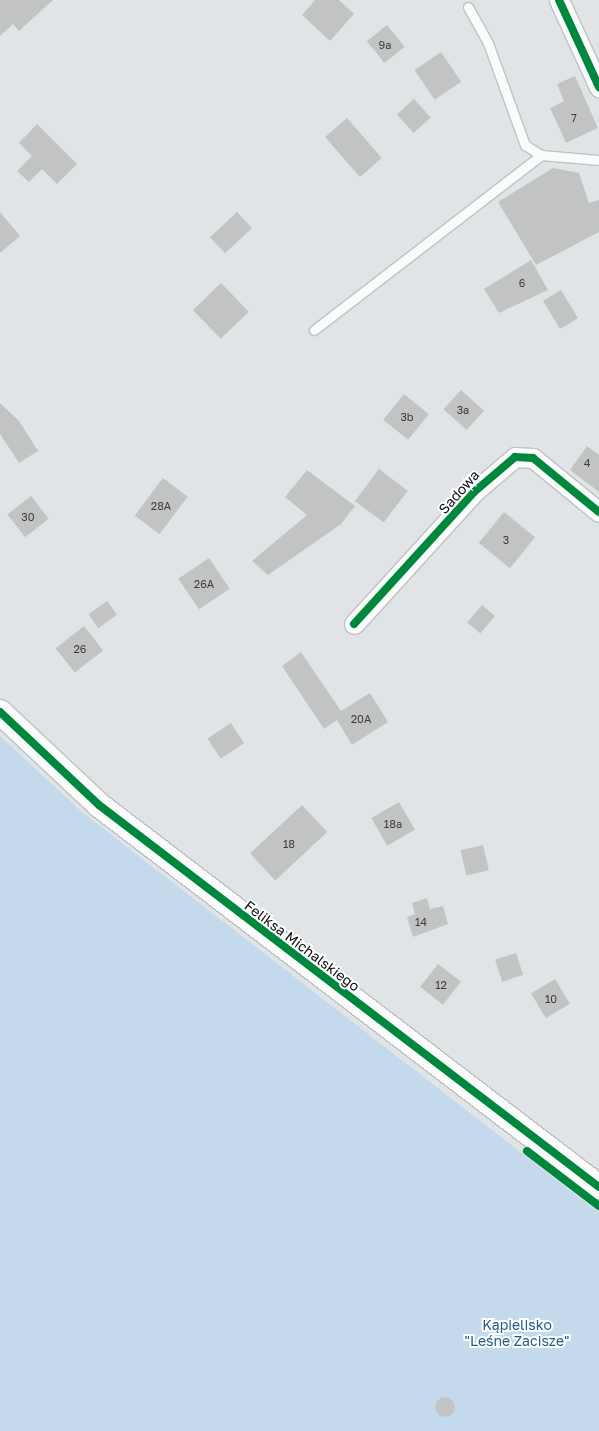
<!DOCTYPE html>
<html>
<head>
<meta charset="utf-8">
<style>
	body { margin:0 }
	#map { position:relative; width:599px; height:1431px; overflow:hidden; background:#e1e4e7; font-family:"Golos Text",sans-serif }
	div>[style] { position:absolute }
	.green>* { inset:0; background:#c4daec }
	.building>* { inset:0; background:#c2c4c4; transform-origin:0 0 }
	.round { border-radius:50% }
	.roads { filter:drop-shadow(1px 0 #c0c2c4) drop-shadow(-1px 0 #c0c2c4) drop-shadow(0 1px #c0c2c4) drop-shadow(0 -1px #c0c2c4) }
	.service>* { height:9px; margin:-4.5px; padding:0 4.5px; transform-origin:4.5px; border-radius:4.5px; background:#fafbfb }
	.minor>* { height:19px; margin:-9.5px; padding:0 9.5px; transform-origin:9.5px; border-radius:9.5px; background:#fafbfb }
	.tertiary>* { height:24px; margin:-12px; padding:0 12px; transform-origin:12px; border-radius:12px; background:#fafbfb }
	.cycleway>* { height:8px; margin:-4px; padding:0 4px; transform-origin:4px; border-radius:4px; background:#00873e }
	span { translate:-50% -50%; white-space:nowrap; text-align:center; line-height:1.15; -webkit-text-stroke:4px #fff; paint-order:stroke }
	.number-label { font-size:11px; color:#3a3c3e }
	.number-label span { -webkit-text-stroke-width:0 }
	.street-label { font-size:14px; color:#0d0f11 }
	.park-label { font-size:14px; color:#215c85 }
</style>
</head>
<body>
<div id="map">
	<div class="green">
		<div style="clip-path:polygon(0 736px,83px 813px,599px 1213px,599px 1431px,0 1431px)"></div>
	</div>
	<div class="building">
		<div style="clip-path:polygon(0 0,53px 0,19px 31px,13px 24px,0 36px)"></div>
		<div style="clip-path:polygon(315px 0,339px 0,354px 14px,330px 41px,302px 15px)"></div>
		<div style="left:387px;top:25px;width:28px;height:26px;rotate:51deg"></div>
		<div style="left:441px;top:52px;width:36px;height:32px;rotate:56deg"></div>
		<div style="clip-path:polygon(575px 76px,598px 128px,566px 143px,550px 108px,564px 101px,557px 84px)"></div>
		<div style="left:414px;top:99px;width:25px;height:23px;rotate:48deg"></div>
		<div style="left:347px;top:118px;width:53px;height:29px;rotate:49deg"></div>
		<div style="clip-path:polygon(37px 124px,77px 164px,57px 184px,42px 169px,29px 182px,17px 171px,32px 156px,19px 143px)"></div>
		<div style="clip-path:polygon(553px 168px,579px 173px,589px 203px,599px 200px,599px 232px,536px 265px,498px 202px)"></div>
		<div style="clip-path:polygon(0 212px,20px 236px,0 253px)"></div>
		<div style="left:237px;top:212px;width:22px;height:37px;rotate:47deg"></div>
		<div style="clip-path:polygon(531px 260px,548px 290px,499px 313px,484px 289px)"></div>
		<div style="left:221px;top:283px;width:40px;height:39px;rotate:46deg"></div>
		<div style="left:561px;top:290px;width:33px;height:21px;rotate:59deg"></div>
		<div style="left:461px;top:390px;width:31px;height:26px;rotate:42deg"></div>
		<div style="left:404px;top:394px;width:32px;height:33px;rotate:39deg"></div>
		<div style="clip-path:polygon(0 403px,19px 421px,38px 451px,19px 463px,0 434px)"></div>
		<div style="clip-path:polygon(587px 446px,599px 455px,599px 492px,570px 470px)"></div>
		<div style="left:379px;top:469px;width:36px;height:40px;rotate:37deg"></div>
		<div style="clip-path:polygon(307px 470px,355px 506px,341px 524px,268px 575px,252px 561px,307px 515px,285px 497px)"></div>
		<div style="left:163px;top:478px;width:31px;height:47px;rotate:37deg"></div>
		<div style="left:31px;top:496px;width:29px;height:30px;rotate:52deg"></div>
		<div style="left:504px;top:512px;width:40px;height:40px;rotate:39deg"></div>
		<div style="left:209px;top:558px;width:37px;height:37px;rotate:56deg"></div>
		<div style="left:107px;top:601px;width:17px;height:23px;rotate:54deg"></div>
		<div style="left:482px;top:605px;width:17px;height:23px;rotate:40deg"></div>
		<div style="left:84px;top:626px;width:31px;height:36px;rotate:52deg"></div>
		<div style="clip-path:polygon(301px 652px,341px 711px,370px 693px,388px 722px,352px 745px,337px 720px,324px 729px,282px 666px)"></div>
		<div style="left:231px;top:723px;width:24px;height:28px;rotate:57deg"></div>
		<div style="left:399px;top:802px;width:32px;height:32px;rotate:60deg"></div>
		<div style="left:302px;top:805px;width:37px;height:71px;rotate:47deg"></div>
		<div style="left:483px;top:845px;width:26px;height:23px;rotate:77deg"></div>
		<div style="clip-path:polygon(427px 898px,430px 909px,443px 906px,448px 924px,413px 937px,407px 917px,415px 914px,412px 903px)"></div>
		<div style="left:516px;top:953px;width:23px;height:22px;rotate:72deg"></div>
		<div style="left:438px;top:964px;width:29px;height:29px;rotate:38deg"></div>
		<div style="left:555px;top:979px;width:29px;height:28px;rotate:59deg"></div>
		<div class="round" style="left:435px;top:1397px;width:20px;height:20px"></div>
	</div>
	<div class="roads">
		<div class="service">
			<div style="left:468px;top:7px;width:41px;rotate:60.9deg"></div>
			<div style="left:488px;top:43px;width:109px;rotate:70.1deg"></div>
			<div style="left:525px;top:145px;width:19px;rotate:32deg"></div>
			<div style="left:541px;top:155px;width:58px;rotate:4.9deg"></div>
			<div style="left:314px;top:330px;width:287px;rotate:-37.6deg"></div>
		</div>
		<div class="minor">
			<div style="left:559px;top:0;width:96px;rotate:65.3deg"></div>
			<div style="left:354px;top:624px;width:178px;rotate:-47.7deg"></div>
			<div style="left:474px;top:492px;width:54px;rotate:-40.5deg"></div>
			<div style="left:515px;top:457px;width:18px;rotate:3deg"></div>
			<div style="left:533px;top:458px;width:85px;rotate:39.3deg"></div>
		</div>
		<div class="tertiary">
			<div style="left:0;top:712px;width:136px;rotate:43.2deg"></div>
			<div style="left:99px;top:805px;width:629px;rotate:37.38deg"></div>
		</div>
	</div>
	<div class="cycleway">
		<div style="left:559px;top:0;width:96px;rotate:65.3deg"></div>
		<div style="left:354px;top:624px;width:178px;rotate:-47.7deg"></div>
		<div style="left:474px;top:492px;width:54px;rotate:-40.5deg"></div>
		<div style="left:515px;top:457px;width:18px;rotate:3deg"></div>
		<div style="left:533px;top:458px;width:85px;rotate:39.3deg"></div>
		<div style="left:0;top:712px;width:136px;rotate:43.2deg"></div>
		<div style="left:99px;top:805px;width:629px;rotate:37.38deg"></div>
		<div style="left:527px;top:1151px;width:91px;rotate:37.4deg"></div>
	</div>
	<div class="number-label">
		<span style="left:385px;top:45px">9a</span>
		<span style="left:574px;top:118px">7</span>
		<span style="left:522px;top:283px">6</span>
		<span style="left:463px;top:410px">3a</span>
		<span style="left:407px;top:417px">3b</span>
		<span style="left:587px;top:463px">4</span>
		<span style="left:161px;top:506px">28A</span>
		<span style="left:28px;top:517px">30</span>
		<span style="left:506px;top:540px">3</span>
		<span style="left:204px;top:584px">26A</span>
		<span style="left:80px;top:649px">26</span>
		<span style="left:361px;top:719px">20A</span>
		<span style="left:393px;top:824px">18a</span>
		<span style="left:289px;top:844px">18</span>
		<span style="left:421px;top:922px">14</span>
		<span style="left:441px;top:985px">12</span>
		<span style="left:551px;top:999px">10</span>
	</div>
	<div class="street-label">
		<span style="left:459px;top:492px;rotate:-48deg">Sadowa</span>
		<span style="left:302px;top:946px;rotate:37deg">Feliksa Michalskiego</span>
	</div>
	<div class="park-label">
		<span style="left:517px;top:1333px">Kąpielisko<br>"Leśne Zacisze"</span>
	</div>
</div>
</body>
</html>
